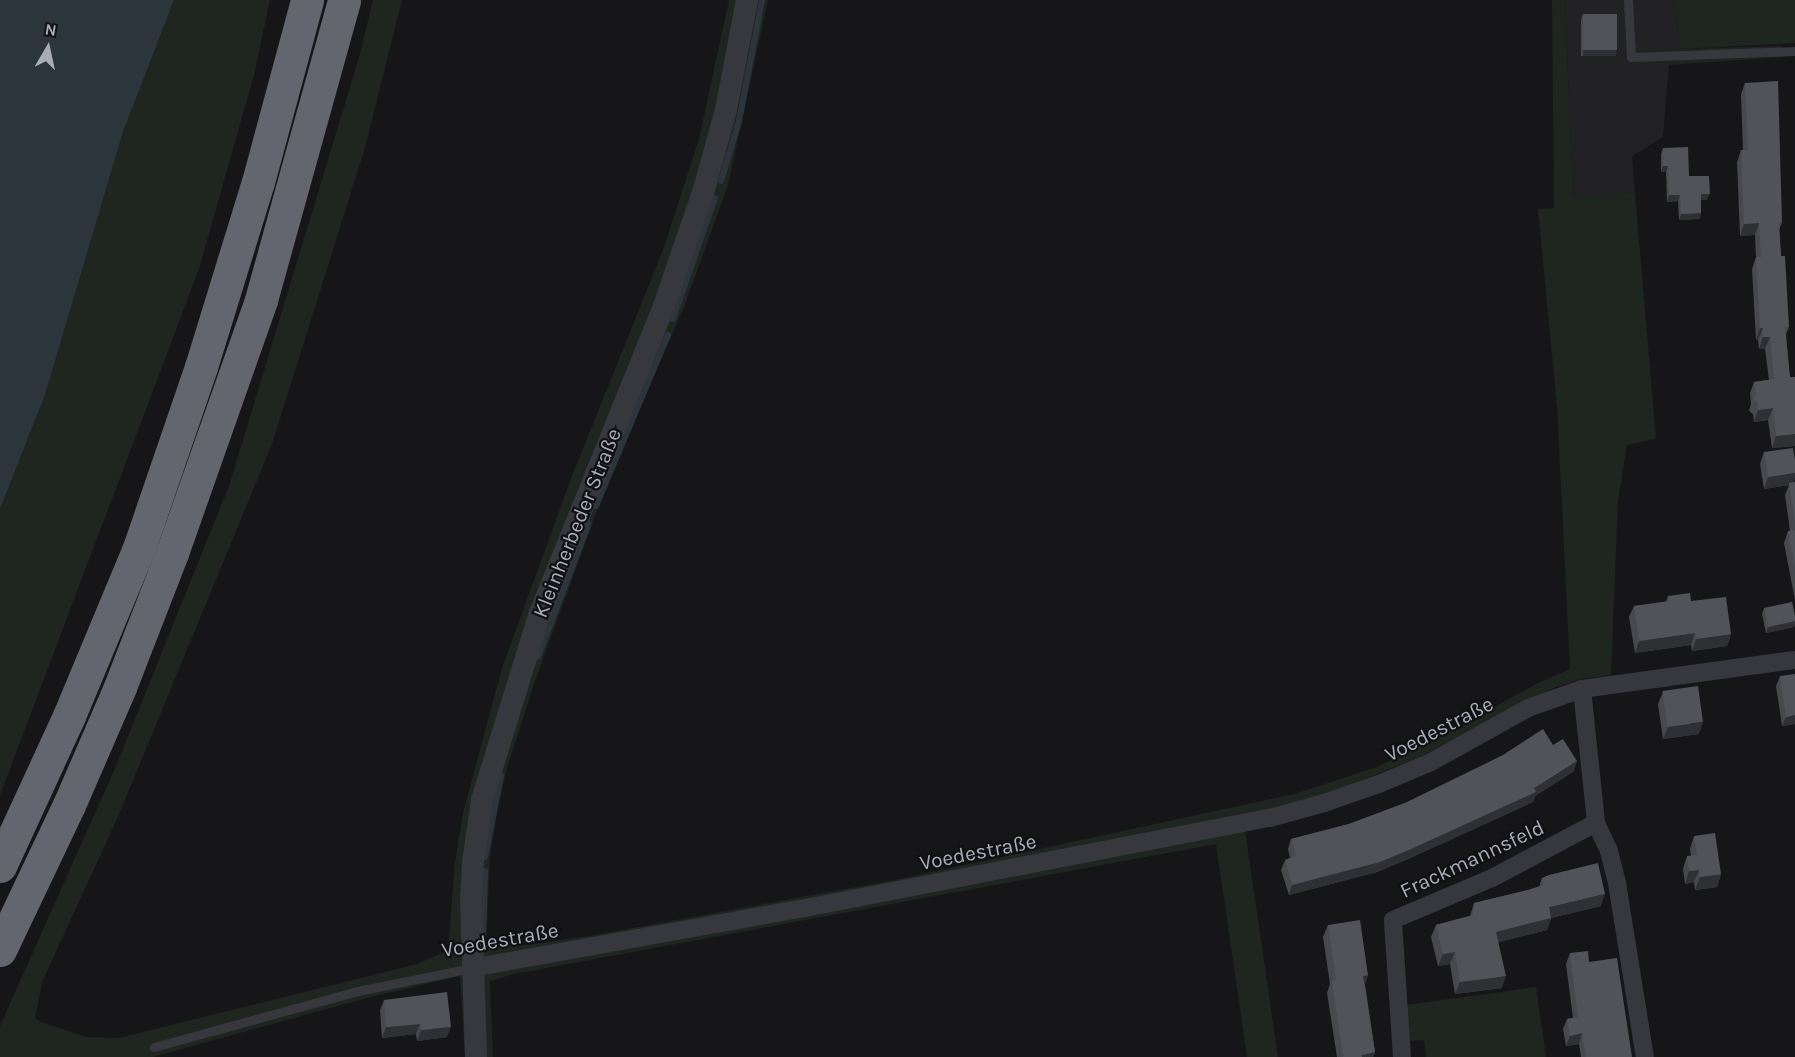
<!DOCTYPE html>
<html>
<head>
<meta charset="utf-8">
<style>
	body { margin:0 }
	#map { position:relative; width:1795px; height:1057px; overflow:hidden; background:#161618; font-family:Karla,sans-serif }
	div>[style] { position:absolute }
	.built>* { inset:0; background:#222225 }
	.green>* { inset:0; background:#1e261f }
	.water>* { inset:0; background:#2c353c }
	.stream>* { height:6px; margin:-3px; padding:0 3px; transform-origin:3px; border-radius:3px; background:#2c353c }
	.service>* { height:9px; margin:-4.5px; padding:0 4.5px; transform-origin:4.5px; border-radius:4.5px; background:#37383d }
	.minor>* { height:18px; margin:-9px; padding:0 9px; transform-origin:9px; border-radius:9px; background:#37383d }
	.tertiary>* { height:22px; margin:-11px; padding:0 11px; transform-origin:11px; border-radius:11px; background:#37383d }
	.motorway>* { height:33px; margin:-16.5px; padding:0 16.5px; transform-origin:16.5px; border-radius:16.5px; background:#63666e }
	.wall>* { inset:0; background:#47494d }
	.shaded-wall>* { inset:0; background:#2f3033; transform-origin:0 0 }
	.building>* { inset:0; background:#525359; transform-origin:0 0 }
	span { translate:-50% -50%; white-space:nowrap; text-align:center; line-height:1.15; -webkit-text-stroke:4.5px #111113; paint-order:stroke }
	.street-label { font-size:21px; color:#a8adb8 }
	.north { position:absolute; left:18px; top:18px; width:60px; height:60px; -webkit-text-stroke:4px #111113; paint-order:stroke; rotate:9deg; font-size:16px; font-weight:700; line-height:24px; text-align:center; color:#a8adb8 }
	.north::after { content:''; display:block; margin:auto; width:21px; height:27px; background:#a8adb8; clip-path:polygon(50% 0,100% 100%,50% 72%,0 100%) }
</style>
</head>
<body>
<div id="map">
	<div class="built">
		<div style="clip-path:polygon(1565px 0,1676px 0,1679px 49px,1782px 46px,1782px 57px,1669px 65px,1663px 137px,1632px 156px,1635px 193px,1573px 198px)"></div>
	</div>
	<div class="green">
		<div style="clip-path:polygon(174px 0,270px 0,254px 75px,199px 269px,0 795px,0 509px,45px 395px,123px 132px)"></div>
		<div style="clip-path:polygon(373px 0,402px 0,364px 151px,272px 444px,117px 819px,42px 982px,35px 1018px,41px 1022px,86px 1037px,119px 1038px,417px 964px,448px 950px,455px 862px,463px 813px,502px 668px,572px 476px,663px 250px,699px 139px,729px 0,768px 0,728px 185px,684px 307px,607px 483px,535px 681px,507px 768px,497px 812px,490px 857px,486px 944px,526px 945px,589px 936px,900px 879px,1294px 794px,1377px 767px,1457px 728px,1534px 685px,1570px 669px,1557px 407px,1538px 209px,1554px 208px,1552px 0,1565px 0,1573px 197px,1635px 193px,1656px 439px,1627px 445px,1618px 501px,1611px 675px,1582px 679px,1556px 687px,1424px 755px,1333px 792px,1243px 817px,1278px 1057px,1247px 1057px,1216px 844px,514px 974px,490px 981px,493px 1057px,465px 1057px,460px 976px,367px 998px,153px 1057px,0 1057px,0 1026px,116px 766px,229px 486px,360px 54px)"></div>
		<div style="clip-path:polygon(1676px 0,1795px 0,1795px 43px,1679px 49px)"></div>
		<div style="clip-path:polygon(1536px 987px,1546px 1057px,1426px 1057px,1424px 1040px,1408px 1041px,1406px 1005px)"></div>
	</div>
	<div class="water">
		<div style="clip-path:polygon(0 0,174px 0,123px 132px,45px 395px,0 509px)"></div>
	</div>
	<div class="stream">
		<div style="left:721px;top:181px;width:63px;rotate:-73.3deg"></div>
		<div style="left:739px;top:121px;width:123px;rotate:-79.2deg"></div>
		<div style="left:673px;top:319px;width:128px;rotate:-70.9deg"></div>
		<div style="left:596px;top:506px;width:186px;rotate:-67.2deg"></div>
		<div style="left:538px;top:657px;width:143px;rotate:-69.2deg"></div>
		<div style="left:485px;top:857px;width:83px;rotate:-78.8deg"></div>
		<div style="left:483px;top:940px;width:69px;rotate:-88.3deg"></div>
	</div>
	<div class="service">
		<div style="left:1628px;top:0;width:57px;rotate:87deg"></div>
		<div style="left:1631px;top:57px;width:164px;rotate:-2.1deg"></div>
		<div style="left:154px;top:1047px;width:206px;rotate:-15.4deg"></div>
		<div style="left:353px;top:992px;width:120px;rotate:-11.5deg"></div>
	</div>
	<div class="minor">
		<div style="left:1582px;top:689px;width:135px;rotate:84deg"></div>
		<div style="left:471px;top:968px;width:334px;rotate:-10.2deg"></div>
		<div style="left:800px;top:909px;width:479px;rotate:-11deg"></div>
		<div style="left:1270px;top:818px;width:56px;rotate:-15.5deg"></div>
		<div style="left:1324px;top:803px;width:58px;rotate:-19.1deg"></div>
		<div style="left:1379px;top:784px;width:56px;rotate:-22.9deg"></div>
		<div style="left:1431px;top:762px;width:111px;rotate:-29.1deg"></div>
		<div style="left:1528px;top:708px;width:57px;rotate:-19.4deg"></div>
		<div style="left:1582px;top:689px;width:215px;rotate:-7.8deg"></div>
		<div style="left:1402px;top:1057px;width:137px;rotate:-93.8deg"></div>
		<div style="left:1393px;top:920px;width:108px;rotate:-23deg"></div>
		<div style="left:1492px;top:878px;width:118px;rotate:-27.9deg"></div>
		<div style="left:1596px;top:823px;width:31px;rotate:65deg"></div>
		<div style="left:1609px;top:851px;width:33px;rotate:76deg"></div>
		<div style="left:1617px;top:883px;width:176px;rotate:80.9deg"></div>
	</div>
	<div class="tertiary">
		<div style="left:476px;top:1057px;width:156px;rotate:-91.8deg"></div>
		<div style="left:471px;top:901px;width:39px;rotate:-87deg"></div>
		<div style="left:473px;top:862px;width:63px;rotate:-81.7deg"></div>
		<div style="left:482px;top:800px;width:196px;rotate:-72.8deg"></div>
		<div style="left:540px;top:613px;width:328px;rotate:-68deg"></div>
		<div style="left:663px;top:309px;width:130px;rotate:-71.1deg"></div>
		<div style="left:705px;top:186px;width:79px;rotate:-74.6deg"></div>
		<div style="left:726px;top:110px;width:112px;rotate:-79.2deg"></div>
	</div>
	<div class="motorway">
		<div style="left:0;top:866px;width:165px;rotate:-65.3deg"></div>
		<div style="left:69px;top:716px;width:182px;rotate:-67.4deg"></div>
		<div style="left:139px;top:548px;width:191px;rotate:-71.1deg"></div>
		<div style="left:201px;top:367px;width:194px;rotate:-72.9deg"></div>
		<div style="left:258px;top:182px;width:188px;rotate:-74.9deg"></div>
		<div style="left:0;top:950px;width:161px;rotate:-64.6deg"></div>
		<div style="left:69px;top:805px;width:129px;rotate:-66.6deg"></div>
		<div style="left:120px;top:687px;width:144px;rotate:-68.8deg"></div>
		<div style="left:172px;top:553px;width:268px;rotate:-70.6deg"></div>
		<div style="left:261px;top:300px;width:311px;rotate:-74.5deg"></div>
	</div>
	<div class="wall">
		<div style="clip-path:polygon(1583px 14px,1614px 56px,1581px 56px,1581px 20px)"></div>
		<div style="clip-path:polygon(1745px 83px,1782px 222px,1779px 230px,1781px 256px,1789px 327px,1786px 334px,1795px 446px,1772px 448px,1768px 420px,1754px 422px,1753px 414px,1749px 411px,1751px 404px,1750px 393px,1754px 382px,1769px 380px,1765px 349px,1759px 349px,1758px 340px,1756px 340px,1752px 269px,1756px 257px,1755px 235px,1740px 236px,1737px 162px,1741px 150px,1743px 150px,1741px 94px)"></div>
		<div style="clip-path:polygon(1663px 148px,1689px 176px,1707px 200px,1701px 200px,1701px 213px,1699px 219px,1679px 220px,1678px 201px,1667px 202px,1666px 172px,1661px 172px,1661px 154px)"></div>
		<div style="clip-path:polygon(1764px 452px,1793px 483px,1795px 482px,1795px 600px,1784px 543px,1788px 531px,1790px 531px,1785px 495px,1789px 485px,1764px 489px,1760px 464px)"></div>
		<div style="clip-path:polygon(1668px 596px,1691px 601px,1731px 634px,1727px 646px,1692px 651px,1691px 645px,1635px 653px,1629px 617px,1634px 606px,1666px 602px)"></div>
		<div style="clip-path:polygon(1764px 608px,1795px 616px,1795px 624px,1794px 627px,1766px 633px,1762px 614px)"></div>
		<div style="clip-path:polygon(1780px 676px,1795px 724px,1782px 726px,1776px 686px)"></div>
		<div style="clip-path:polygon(1663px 692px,1699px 734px,1663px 739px,1658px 704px)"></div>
		<div style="clip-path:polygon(1553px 745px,1574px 771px,1535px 796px,1533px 802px,1408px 859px,1377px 872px,1289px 895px,1281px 870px,1285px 860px,1290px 858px,1288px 849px,1291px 839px,1349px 824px,1405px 803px)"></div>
		<div style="clip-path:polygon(1694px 836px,1721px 874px,1717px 887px,1695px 890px,1694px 882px,1685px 884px,1683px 869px,1687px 856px,1691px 856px,1690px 849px)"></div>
		<div style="clip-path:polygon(1542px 878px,1601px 906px,1551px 918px,1547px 930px,1498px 942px,1502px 988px,1455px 994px,1450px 964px,1438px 966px,1431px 937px,1436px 925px,1470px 916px,1474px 903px,1528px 890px,1539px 887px)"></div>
		<div style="clip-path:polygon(1328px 925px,1368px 975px,1365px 984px,1375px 1052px,1373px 1057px,1337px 1057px,1327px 993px,1330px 984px,1323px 937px)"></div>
		<div style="clip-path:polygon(1570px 953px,1589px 962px,1632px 1057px,1581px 1057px,1579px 1044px,1566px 1046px,1563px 1029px,1567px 1019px,1573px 1018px,1566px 964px)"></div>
		<div style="clip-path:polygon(384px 1000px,447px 1037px,417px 1041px,416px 1034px,382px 1038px,380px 1010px)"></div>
	</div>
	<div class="shaded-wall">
		<div style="left:1583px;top:50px;width:33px;height:6px"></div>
		<div style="clip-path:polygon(1663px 166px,1668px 166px,1666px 172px,1661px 172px)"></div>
		<div style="clip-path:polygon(1701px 194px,1710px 194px,1707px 200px,1698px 200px)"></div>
		<div style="clip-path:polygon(1669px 195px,1680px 195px,1678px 201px,1667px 202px)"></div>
		<div style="clip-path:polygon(1701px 213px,1699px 219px,1679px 220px,1681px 214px)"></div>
		<div style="clip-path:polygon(1759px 223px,1755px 235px,1740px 236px,1744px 224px)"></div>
		<div style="clip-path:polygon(1760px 328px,1763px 328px,1758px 340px,1756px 340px)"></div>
		<div style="clip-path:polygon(1763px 337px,1770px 337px,1765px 349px,1759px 349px)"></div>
		<div style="clip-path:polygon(1773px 408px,1768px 420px,1754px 422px,1758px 410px)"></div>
		<div style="clip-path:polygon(1795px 434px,1795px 446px,1772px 448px,1776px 436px)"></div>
		<div style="clip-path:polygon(1795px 473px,1795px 478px,1793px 485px,1789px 483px,1789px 485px,1764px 489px,1768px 477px)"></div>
		<div style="clip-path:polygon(1795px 621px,1794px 627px,1766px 633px,1768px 627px)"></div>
		<div style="clip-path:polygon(1695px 633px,1691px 645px,1635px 653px,1639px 641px)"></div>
		<div style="clip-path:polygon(1731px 634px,1727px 646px,1692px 651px,1696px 639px)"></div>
		<div style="clip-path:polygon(1795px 715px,1795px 724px,1782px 726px,1786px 717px)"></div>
		<div style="clip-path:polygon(1703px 722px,1699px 734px,1663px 739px,1668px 727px)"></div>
		<div style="clip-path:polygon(1577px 761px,1574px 771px,1535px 796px,1533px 802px,1408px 859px,1377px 872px,1289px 895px,1292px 885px,1534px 788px)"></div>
		<div style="clip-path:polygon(1699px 870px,1694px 882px,1685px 884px,1689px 871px)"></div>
		<div style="clip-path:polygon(1721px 874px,1717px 887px,1695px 890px,1700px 877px)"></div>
		<div style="clip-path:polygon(1605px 894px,1601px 906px,1551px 918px,1547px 930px,1492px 944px,1496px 932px,1549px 907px)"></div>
		<div style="clip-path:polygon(1455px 952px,1450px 964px,1438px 966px,1443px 954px)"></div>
		<div style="clip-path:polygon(1368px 975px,1363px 988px,1363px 976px)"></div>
		<div style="clip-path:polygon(1506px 976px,1502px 988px,1455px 994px,1460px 982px)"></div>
		<div style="clip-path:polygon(420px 1024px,416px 1034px,382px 1038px,386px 1027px)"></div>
		<div style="clip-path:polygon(451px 1027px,447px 1037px,417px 1041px,421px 1030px)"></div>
		<div style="clip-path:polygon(1582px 1033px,1579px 1044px,1566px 1046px,1570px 1036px)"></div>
		<div style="clip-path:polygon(1375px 1052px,1373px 1057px,1361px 1057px,1362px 1055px)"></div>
	</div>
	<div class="building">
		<div style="left:1583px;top:14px;width:34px;height:36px"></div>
		<div style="clip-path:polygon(1778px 81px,1782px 222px,1779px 222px,1781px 256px,1785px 256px,1789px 327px,1785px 327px,1790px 377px,1795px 377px,1795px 434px,1776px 436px,1773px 408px,1758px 410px,1757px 402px,1753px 399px,1756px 395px,1754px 382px,1774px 379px,1770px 337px,1763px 337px,1763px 328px,1760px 328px,1756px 257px,1761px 257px,1759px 223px,1744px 224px,1741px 150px,1748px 150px,1745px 83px)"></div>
		<div style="clip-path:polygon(1688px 147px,1689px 176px,1709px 176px,1710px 194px,1701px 194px,1701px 213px,1681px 214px,1680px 195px,1669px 195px,1668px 166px,1663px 166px,1663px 148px)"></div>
		<div style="clip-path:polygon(1793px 448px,1795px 460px,1795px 473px,1768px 477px,1764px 452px)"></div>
		<div style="clip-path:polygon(1795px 482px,1795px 522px,1789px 483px)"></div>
		<div style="clip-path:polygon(1795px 530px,1795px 568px,1788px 531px)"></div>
		<div style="clip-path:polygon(1690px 593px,1691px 601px,1726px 597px,1731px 634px,1696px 639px,1695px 633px,1639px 641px,1634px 606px,1669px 601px,1668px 596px)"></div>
		<div style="clip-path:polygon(1792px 602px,1795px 616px,1795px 621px,1768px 627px,1764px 608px)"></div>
		<div style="clip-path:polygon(1795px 674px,1795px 715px,1786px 717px,1780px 676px)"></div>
		<div style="left:1698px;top:686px;width:36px;height:36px;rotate:82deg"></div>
		<div style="clip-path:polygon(1543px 729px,1553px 745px,1563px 739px,1577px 761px,1534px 788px,1536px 792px,1411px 849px,1380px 862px,1292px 885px,1285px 860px,1296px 856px,1291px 839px,1349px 824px,1405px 803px,1503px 755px)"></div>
		<div style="clip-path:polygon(1715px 833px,1721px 874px,1700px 877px,1699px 870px,1689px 871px,1687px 856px,1697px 855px,1694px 836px)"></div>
		<div style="clip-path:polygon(1598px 863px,1605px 894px,1549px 907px,1551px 918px,1496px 932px,1506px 976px,1460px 982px,1455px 952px,1443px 954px,1436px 925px,1473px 915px,1474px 903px,1528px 890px,1543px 885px,1542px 878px,1549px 875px)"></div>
		<div style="clip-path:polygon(1360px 920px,1368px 975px,1363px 976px,1375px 1052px,1362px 1055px,1362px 1057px,1343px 1057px,1332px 981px,1336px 980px,1328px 925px)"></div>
		<div style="clip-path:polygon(1588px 951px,1589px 962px,1617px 958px,1632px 1057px,1586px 1057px,1582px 1033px,1570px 1036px,1567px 1019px,1578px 1017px,1570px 953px)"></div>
		<div style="clip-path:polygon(447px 992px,451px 1027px,421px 1030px,420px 1024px,386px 1027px,384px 1000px)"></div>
	</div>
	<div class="street-label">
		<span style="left:577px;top:523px;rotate:-68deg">Kleinherbeder Straße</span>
		<span style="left:1439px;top:729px;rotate:-27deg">Voedestraße</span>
		<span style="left:978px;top:852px;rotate:-11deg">Voedestraße</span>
		<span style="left:1472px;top:859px;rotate:-25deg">Frackmannsfeld</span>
		<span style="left:500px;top:940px;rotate:-10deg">Voedestraße</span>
	</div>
	<div class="north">N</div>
</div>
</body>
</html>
